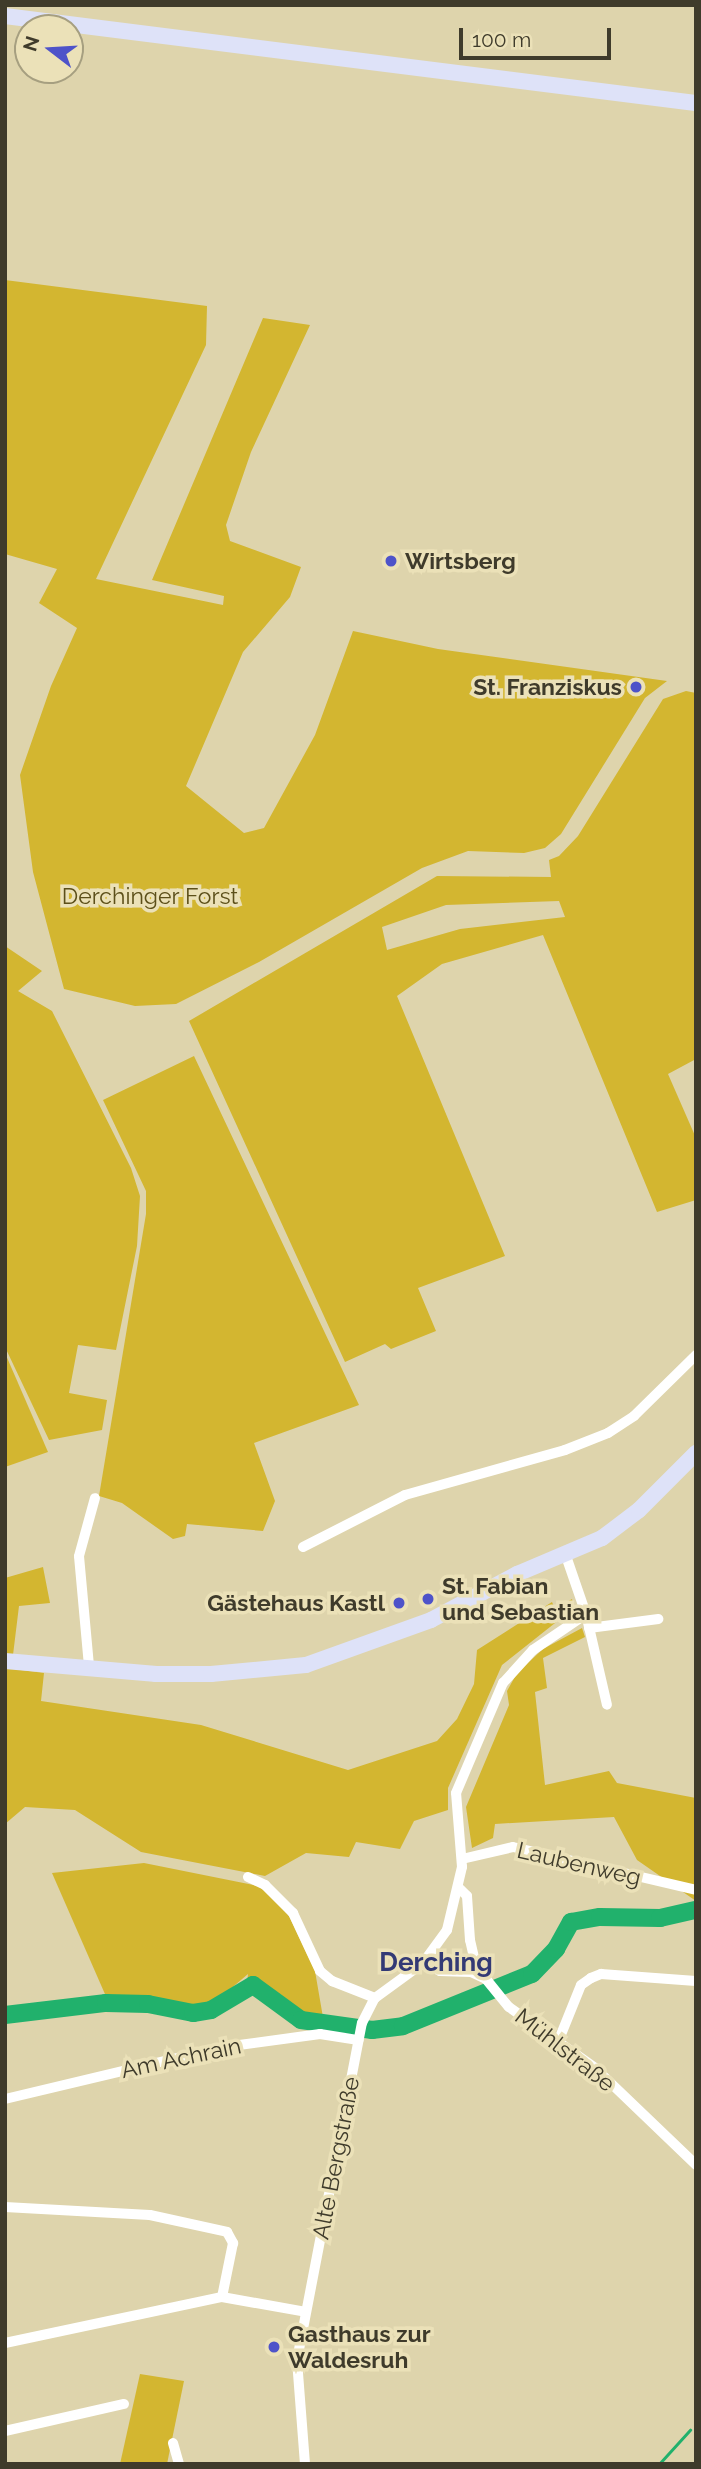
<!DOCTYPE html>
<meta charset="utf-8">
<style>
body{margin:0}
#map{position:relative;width:701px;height:2469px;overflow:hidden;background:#ded4ac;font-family:Raleway,sans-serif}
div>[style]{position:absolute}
.green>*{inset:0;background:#d3b630}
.stream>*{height:2.5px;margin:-1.25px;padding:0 1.25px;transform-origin:1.25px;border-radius:1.25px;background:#21b16c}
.river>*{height:18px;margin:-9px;padding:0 9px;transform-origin:9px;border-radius:9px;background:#21b16c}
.street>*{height:10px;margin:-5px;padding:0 5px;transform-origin:5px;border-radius:5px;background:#fff}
.secondary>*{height:16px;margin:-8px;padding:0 8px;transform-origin:8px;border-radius:8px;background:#dee2f8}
.dots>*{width:19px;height:19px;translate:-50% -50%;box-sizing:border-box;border:4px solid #ebe1b8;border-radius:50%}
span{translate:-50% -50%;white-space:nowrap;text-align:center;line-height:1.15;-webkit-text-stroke:7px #ebe1b8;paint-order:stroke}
.poi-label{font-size:23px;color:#3f3b2b;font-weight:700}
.left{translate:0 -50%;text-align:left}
.right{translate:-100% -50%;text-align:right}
.park-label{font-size:23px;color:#5c4f19}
.street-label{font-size:23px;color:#3f3b2b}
.quarter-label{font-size:26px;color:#333a75;font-weight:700}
.frame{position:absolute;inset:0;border:7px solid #3f3b2b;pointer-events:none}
.north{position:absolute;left:14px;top:14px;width:70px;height:70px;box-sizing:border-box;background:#ebe1b8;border:2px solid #a69f80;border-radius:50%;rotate:287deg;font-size:19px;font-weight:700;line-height:28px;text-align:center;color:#3f3b2b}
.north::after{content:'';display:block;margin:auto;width:24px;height:32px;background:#4e53c9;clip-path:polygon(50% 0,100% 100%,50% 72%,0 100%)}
.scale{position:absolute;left:459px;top:28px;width:152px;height:32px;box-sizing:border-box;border:4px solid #3f3b2b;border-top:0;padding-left:9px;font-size:21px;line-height:24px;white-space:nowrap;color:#3f3b2b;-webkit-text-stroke:5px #ebe1b8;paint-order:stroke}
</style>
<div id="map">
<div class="green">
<div style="clip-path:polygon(5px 280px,207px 306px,206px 345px,96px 579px,223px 605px,224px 596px,152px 580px,263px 318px,310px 325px,251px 452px,226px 525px,230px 541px,301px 567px,290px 597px,243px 652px,186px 786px,244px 833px,264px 828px,315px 735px,353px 631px,438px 649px,667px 681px,645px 698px,561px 834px,545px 848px,524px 853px,468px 851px,422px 868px,259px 962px,176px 1004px,135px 1006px,64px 989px,33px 872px,20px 775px,51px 686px,77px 628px,39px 603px,57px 569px,5px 554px)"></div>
<div style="clip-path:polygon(evenodd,686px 691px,696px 693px,696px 1059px,668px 1074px,696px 1138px,696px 1200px,657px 1212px,543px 935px,442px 964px,397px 996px,505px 1256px,418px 1288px,436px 1331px,391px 1349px,385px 1344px,345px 1362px,189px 1021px,437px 876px,551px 877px,549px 860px,559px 856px,578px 836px,663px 699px,686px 691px,559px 901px,565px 917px,460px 929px,387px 950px,382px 927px,446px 905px,559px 901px)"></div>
<div style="clip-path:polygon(5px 946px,42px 971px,18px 991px,52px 1011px,131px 1168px,140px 1196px,137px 1246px,116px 1350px,78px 1345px,69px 1393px,107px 1400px,102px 1430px,49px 1440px,5px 1347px)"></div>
<div style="clip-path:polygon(194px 1056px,359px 1405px,254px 1443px,275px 1501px,263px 1531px,187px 1524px,185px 1536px,173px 1539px,122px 1503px,99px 1496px,146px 1214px,146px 1191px,103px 1100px)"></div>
<div style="clip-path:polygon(5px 1353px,48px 1452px,5px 1467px)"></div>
<div style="clip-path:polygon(43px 1567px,50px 1603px,19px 1606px,13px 1655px,21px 1670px,44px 1673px,41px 1701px,201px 1725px,348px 1770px,437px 1741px,457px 1719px,474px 1684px,477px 1650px,552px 1602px,555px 1609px,572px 1599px,574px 1608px,502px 1665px,448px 1788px,448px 1810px,414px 1821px,400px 1849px,356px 1842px,349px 1857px,306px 1853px,265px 1876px,141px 1852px,75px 1810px,25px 1807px,5px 1824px,5px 1578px)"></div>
<div style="clip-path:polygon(582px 1628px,585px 1637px,543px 1658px,547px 1688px,535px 1692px,545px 1785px,609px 1771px,617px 1783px,696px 1798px,696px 1901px,637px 1860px,614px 1817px,495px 1824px,493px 1838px,472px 1848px,466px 1807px,509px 1705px,507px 1691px,517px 1673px,543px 1649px)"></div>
<div style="clip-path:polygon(144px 1863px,263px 1887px,289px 1916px,315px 1971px,325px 2029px,299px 2024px,256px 1993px,246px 1992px,248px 1974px,208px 2008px,188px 2010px,152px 2002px,108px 2001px,52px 1873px)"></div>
<div style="clip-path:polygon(140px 2374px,184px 2381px,167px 2464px,120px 2464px)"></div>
</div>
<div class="stream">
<div style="left:659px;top:2464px;width:46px;rotate:-47.6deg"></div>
</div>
<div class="river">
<div style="left:5px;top:2015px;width:102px;rotate:-6.8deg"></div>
<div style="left:106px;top:2003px;width:42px;rotate:1.4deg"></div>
<div style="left:148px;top:2004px;width:46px;rotate:11.3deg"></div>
<div style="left:193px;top:2013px;width:18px;rotate:-9deg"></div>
<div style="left:211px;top:2010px;width:49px;rotate:-30.8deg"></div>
<div style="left:253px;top:1985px;width:59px;rotate:36.1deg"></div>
<div style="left:301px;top:2020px;width:72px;rotate:8deg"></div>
<div style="left:372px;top:2030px;width:31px;rotate:-7deg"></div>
<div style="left:403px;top:2026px;width:139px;rotate:-22deg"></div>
<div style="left:532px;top:1974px;width:35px;rotate:-46deg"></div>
<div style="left:556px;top:1949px;width:31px;rotate:-61deg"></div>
<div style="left:571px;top:1922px;width:29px;rotate:-10deg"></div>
<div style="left:600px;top:1917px;width:60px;rotate:1deg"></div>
<div style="left:660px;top:1918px;width:37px;rotate:-13deg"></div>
</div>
<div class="street">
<div style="left:303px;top:1547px;width:114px;rotate:-27deg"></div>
<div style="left:405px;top:1495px;width:166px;rotate:-15.7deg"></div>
<div style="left:565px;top:1450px;width:46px;rotate:-21.6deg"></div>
<div style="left:608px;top:1433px;width:31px;rotate:-33deg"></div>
<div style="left:634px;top:1416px;width:87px;rotate:-44.5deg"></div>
<div style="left:566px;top:1556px;width:61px;rotate:71deg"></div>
<div style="left:586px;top:1614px;width:93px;rotate:77deg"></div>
<div style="left:589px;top:1628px;width:70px;rotate:-7.4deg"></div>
<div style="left:89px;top:1666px;width:110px;rotate:-95.2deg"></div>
<div style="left:79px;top:1556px;width:60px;rotate:-74.6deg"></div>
<div style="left:462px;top:1859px;width:52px;rotate:-13.2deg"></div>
<div style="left:513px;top:1847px;width:188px;rotate:13.2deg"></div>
<div style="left:248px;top:1877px;width:19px;rotate:25deg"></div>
<div style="left:265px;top:1885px;width:40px;rotate:45deg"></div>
<div style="left:293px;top:1913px;width:64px;rotate:65deg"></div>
<div style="left:320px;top:1971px;width:16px;rotate:40deg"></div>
<div style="left:332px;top:1981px;width:46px;rotate:21.6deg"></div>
<div style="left:460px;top:1889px;width:10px;rotate:45deg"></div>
<div style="left:467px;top:1896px;width:44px;rotate:86.1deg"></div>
<div style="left:470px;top:1940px;width:35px;rotate:77deg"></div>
<div style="left:423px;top:1963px;width:19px;rotate:25deg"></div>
<div style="left:440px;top:1971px;width:31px;rotate:2deg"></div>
<div style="left:471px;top:1972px;width:17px;rotate:25deg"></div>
<div style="left:486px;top:1979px;width:36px;rotate:51deg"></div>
<div style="left:509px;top:2007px;width:105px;rotate:35.3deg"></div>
<div style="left:595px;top:2068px;width:140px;rotate:43.8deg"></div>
<div style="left:558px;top:2042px;width:61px;rotate:-68deg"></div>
<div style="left:581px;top:1985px;width:12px;rotate:-35deg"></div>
<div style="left:591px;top:1978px;width:11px;rotate:-22deg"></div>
<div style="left:601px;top:1974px;width:95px;rotate:4.2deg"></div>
<div style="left:5px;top:2099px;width:225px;rotate:-13.4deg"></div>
<div style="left:224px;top:2047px;width:97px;rotate:-7.7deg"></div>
<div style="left:320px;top:2034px;width:39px;rotate:9deg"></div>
<div style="left:5px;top:2207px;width:145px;rotate:3.2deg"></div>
<div style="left:150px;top:2215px;width:79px;rotate:12.4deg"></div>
<div style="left:227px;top:2232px;width:13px;rotate:61deg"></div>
<div style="left:233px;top:2243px;width:55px;rotate:101.5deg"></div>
<div style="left:5px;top:2343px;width:222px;rotate:-12deg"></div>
<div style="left:222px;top:2297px;width:85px;rotate:10.1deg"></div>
<div style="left:5px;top:2431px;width:122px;rotate:-12.8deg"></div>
<div style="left:173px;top:2443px;width:22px;rotate:74deg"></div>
<div style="left:305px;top:2464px;width:104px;rotate:-94.4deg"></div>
<div style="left:297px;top:2360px;width:343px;rotate:-79.1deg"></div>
<div style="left:362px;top:2023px;width:28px;rotate:-63deg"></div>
<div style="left:375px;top:1998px;width:59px;rotate:-36.1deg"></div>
<div style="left:423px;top:1963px;width:41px;rotate:-54deg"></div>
<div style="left:447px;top:1930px;width:65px;rotate:-76.6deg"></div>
<div style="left:462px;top:1867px;width:74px;rotate:-94.6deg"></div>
<div style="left:456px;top:1793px;width:120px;rotate:-66.9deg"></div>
<div style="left:503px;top:1683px;width:45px;rotate:-47.7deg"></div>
<div style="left:533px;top:1650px;width:64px;rotate:-34.2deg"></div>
</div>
<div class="secondary">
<div style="left:5px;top:16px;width:696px;rotate:7.18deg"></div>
<div style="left:5px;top:1661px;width:152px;rotate:4.9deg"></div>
<div style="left:156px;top:1674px;width:55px"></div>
<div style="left:211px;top:1674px;width:95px;rotate:-5.4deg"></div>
<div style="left:306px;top:1665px;width:133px;rotate:-19.8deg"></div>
<div style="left:431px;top:1620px;width:98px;rotate:-28.1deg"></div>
<div style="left:517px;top:1574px;width:92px;rotate:-23deg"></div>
<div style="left:602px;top:1538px;width:46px;rotate:-37.1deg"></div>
<div style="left:639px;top:1510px;width:81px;rotate:-45deg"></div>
</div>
<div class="dots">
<div style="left:391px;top:561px;background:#4e53c9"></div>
<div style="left:636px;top:687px;background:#4e53c9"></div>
<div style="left:428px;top:1599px;background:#4e53c9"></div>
<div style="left:399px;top:1603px;background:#4e53c9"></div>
<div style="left:274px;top:2347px;background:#4e53c9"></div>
</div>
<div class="poi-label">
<span class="left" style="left:405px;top:561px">Wirtsberg</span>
<span class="right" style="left:622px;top:687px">St. Franziskus</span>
<span class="left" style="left:442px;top:1599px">St. Fabian<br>und Sebastian</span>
<span class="right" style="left:385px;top:1603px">Gästehaus Kastl</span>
<span class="left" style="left:288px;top:2347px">Gasthaus zur<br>Waldesruh</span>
</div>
<div class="park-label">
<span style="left:150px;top:896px">Derchinger Forst</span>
</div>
<div class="street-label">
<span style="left:579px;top:1864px;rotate:13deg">Laubenweg</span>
<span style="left:565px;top:2050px;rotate:38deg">Mühlstraße</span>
<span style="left:181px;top:2058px;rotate:-12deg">Am Achrain</span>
<span style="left:336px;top:2158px;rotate:-79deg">Alte Bergstraße</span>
</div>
<div class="quarter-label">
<span style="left:436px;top:1963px">Derching</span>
</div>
<div class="frame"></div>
<div class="north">N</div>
<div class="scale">100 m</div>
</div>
